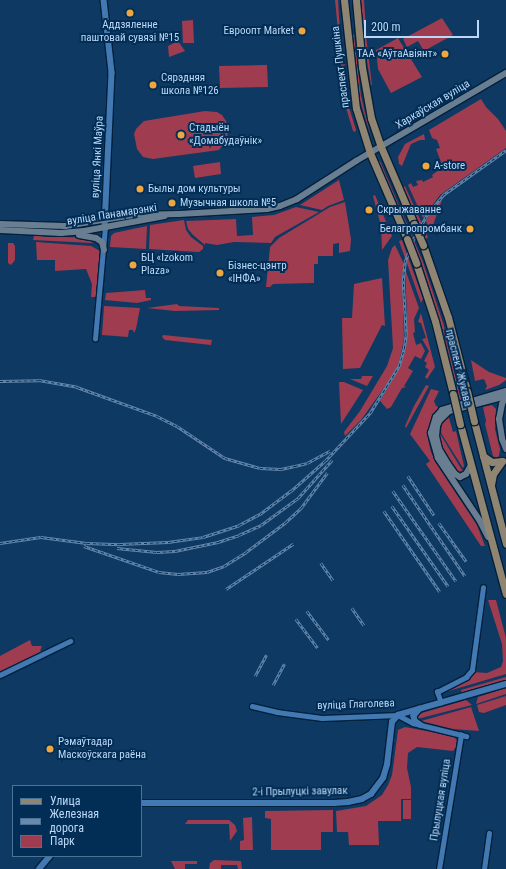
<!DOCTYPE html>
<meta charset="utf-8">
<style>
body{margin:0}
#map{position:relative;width:506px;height:869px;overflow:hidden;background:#0e3962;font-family:"Roboto Condensed",sans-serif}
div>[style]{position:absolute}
.green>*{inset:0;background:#9f3c50}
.roads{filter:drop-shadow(1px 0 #03203c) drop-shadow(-1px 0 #03203c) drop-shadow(0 1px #03203c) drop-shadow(0 -1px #03203c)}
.minor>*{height:4.5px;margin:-2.25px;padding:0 2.25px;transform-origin:2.25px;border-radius:2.25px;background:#4279b2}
.tertiary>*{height:5.5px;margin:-2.75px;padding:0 2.75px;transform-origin:2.75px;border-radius:2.75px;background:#4279b2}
.secondary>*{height:6px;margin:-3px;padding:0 3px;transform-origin:3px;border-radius:3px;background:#697f91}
.primary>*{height:7px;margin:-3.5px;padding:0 3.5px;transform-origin:3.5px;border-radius:3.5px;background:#908571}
.rail>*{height:2.5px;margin-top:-1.25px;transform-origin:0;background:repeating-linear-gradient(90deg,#022e56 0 3px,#6689ad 0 6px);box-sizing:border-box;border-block:1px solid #6689ad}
.bridges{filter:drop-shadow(1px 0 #03203c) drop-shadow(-1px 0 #03203c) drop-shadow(0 1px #03203c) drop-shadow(0 -1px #03203c)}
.primary-bridge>*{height:7px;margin:-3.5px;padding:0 3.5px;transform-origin:3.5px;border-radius:3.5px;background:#908571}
.dots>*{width:11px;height:11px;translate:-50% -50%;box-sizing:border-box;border:2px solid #022e56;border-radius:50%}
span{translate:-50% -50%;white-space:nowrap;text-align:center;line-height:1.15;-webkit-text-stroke:4px #022e56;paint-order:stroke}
.poi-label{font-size:11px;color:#bcd8f7}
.right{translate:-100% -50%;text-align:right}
.left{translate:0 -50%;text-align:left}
.street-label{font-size:11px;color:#bcd8f7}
.legend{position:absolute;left:12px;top:785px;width:130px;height:72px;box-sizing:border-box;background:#022e56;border:1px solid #4c7296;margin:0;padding:5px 7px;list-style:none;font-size:12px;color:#bcd8f7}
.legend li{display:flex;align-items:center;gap:8px;height:20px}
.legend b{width:20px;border:1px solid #4c7296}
.scale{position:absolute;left:364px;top:20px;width:115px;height:18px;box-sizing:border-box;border:2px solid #bcd8f7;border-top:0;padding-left:5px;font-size:12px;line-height:14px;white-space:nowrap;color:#bcd8f7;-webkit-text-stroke:3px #022e56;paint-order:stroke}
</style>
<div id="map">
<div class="green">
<div style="clip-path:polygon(335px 0,338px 0,340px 32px,338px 31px)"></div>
<div style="clip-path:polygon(361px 0,364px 0,366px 31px,363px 32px)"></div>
<div style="clip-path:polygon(442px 18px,453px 35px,424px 51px,418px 41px,407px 47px,403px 39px)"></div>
<div style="clip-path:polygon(193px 20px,194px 43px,183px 43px,182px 21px)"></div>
<div style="clip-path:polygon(339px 35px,342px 35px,345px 67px,341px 69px)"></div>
<div style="clip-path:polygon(353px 35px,354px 35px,361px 96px,371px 137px,359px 97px)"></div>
<div style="clip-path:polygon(366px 36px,372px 85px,371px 85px,363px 37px)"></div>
<div style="clip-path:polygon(398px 38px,422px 77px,391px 93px,378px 69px,376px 50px)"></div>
<div style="clip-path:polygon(178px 41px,185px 51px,169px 57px,168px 46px)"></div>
<div style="clip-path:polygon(267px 65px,268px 87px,220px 88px,219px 66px)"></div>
<div style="clip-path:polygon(342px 73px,345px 75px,347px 101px,356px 130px,355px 132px,353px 131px,344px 101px)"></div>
<div style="clip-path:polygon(481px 99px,486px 107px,498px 119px,506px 131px,506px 148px,440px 195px,423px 218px,408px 185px,411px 183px,413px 187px,418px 185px,416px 181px,422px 180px,423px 182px,433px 177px,432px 175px,443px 167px,436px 149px,440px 148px,437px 140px,432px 138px,429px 130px)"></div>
<div style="clip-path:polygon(205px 111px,217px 112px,222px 115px,226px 121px,228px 130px,227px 140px,219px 150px,153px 159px,143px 157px,137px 149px,134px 134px,136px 129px,144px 121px)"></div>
<div style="clip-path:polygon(424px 134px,425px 140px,420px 140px,411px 144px,402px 166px,399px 164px,398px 157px,405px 144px)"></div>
<div style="clip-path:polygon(378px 161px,380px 161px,423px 262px,444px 326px,463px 400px,460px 401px,443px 331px,421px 262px)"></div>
<div style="clip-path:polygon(220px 162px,221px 174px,195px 178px,193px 166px)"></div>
<div style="clip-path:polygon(339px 180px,344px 200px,328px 206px,322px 210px,300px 205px)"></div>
<div style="clip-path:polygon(405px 186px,428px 237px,425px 240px,402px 189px)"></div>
<div style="clip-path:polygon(375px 195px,392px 236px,382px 250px,381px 226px,373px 196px)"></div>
<div style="clip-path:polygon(442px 200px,432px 228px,429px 229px,426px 221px,434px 206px)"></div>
<div style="clip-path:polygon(345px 202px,351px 239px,350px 251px,339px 253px,339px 243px,333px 244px,333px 256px,318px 256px,318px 264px,314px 264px,314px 283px,273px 284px,270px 287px,266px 287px,270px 247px,279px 238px,330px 207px)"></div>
<div style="clip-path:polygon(296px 207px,319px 212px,275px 237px,271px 243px,234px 242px,217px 245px,205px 243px,205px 245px,193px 235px,188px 229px,186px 221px,236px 219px,237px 236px,253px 235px,252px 217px,274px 215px)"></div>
<div style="clip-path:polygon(184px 220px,186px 230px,191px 237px,203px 246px,203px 249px,199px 252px,149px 249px,150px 225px)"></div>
<div style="clip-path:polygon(147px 226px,146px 249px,110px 247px,111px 236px,114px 233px)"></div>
<div style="clip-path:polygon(34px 236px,93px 238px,94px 240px,92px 243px,33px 240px)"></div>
<div style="clip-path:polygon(402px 240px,423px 299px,421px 303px,399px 241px)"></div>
<div style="clip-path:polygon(36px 242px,91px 246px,100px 251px,102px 254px,96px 297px,91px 297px,92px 284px,86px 269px,55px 271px,55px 260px,37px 260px)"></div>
<div style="clip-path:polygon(8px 243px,13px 243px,15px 246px,15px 260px,11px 265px,8px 263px)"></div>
<div style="clip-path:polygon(395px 245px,404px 264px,402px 277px,404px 338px,402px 349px,398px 366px,389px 381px,361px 420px,345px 436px,344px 432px,360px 411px,387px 366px,393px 348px,388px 260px,392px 248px)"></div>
<div style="clip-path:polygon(405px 269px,419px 308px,414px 319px,415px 332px,413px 333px,416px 345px,421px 343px,425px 351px,421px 359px,415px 356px,408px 368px,413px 371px,404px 386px,406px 387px,402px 388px,391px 407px,387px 409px,380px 401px,400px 367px,406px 348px,407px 315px)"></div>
<div style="clip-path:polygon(382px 278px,385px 326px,382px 325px,360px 368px,343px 369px,342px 318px,352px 318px,354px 284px)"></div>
<div style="clip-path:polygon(145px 290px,146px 298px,151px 298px,151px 300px,137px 303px,105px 300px,106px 293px)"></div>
<div style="clip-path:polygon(177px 304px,179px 306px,219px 308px,219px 310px,175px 311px,147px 308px)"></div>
<div style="clip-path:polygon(104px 306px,140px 308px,136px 329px,134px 333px,133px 330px,129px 330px,128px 337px,102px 335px)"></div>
<div style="clip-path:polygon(421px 313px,435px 367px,427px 379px,425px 377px,429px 370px,425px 367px,427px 363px,424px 361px,429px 351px,422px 339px,426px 338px,421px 323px,418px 322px)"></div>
<div style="clip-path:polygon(163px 335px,212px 340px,211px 345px,165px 340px,162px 337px)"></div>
<div style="clip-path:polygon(471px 360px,489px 372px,506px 378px,506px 380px,499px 385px,485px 390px,487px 386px,484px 379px,475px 381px)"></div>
<div style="clip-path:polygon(362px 376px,373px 376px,367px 386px,350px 379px,361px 379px)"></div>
<div style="clip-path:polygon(339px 382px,344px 382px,363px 390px,341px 424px)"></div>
<div style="clip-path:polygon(426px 385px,429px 386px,406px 428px,405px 426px,414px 406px)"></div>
<div style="clip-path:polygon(431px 389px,439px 391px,434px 401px,436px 406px,441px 408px,435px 413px,430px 423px,428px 439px,431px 452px,436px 463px,477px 525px,485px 546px,481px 546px,426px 464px,430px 461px,410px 434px)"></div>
<div style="clip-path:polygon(492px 405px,496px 409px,495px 429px,500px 449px,499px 456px,496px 458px,493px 456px,485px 424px,486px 421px,483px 407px)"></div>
<div style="clip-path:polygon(447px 417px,449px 418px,453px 432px,456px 431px,464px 466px,463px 468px,441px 433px,442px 422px)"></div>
<div style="clip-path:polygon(439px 432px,462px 470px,465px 471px,456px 472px,444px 458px)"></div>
<div style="clip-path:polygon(488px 600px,496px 600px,506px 638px,506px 674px,442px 693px,442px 690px,470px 677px,472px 672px,487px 673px,501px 667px,503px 661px,502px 644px)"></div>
<div style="clip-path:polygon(30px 640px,32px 646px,42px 646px,40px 651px,51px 650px,0 673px,0 656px)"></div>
<div style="clip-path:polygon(506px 677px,506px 681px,462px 694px,461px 690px)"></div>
<div style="clip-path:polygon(506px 688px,506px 694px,476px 704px,478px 697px)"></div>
<div style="clip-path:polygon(506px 696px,506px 705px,484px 713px,479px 712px,477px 705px)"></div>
<div style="clip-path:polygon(466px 700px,472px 705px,417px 719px,418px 715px,422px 713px)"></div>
<div style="clip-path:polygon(471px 707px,479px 731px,453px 729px,421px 721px)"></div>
<div style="clip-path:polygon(405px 727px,454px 736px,457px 741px,456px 747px,453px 751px,417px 747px,408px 753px,407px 768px,411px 787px,411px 799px,401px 799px,401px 821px,378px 821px,379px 845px,349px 845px,348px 832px,337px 832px,336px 811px,366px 806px,382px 795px,388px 785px,392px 775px,398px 730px)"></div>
<div style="clip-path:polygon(403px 800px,411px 800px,411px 819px,403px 819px)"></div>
<div style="clip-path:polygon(333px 810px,333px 832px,321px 832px,321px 850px,271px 850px,271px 819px,265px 818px,265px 811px)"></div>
<div style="clip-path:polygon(252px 817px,253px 850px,240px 850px,240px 841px,244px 840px,243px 818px)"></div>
<div style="clip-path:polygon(188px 820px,229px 820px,235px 825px,237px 831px,230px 841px,229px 824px,185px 824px)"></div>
<div style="clip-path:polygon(214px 860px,241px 861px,242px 869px,238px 869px,237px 865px,221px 865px,221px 869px,209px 869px,210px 863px)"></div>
<div style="clip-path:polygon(171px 861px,197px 861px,197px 864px,185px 864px,185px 869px,175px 869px)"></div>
</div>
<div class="roads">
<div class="minor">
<div style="left:95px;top:339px;width:111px;rotate:-84.9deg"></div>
<div style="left:0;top:675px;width:78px;rotate:-25.9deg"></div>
<div style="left:441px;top:703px;width:12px;rotate:-110deg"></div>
<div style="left:437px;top:692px;width:33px;rotate:-27deg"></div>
<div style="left:466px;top:677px;width:9px;rotate:-49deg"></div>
<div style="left:472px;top:670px;width:83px;rotate:-82.4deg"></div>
<div style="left:252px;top:706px;width:26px;rotate:13deg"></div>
<div style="left:277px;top:712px;width:45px;rotate:7.6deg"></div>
<div style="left:322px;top:718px;width:76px;rotate:-2.3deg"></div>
<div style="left:398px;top:715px;width:17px;rotate:28deg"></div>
<div style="left:413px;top:723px;width:55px;rotate:13.8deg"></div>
<div style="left:439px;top:869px;width:136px;rotate:-80.7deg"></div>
<div style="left:484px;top:869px;width:36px;rotate:-82deg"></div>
</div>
<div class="tertiary">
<div style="left:104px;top:0;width:73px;rotate:83.7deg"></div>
<div style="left:112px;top:73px;width:155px;rotate:92.6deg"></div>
<div style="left:420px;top:709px;width:9px;rotate:131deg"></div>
<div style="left:414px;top:716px;width:5px;rotate:79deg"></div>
<div style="left:415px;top:721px;width:7px;rotate:34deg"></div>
<div style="left:141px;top:803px;width:193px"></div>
<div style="left:334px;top:803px;width:14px;rotate:-4deg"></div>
<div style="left:348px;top:802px;width:14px;rotate:-12deg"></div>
<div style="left:362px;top:799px;width:10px;rotate:-29deg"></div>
<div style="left:371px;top:794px;width:20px;rotate:-53deg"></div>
<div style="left:383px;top:778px;width:14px;rotate:-73deg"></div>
<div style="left:387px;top:765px;width:43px;rotate:-83.4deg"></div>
<div style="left:392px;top:722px;width:9px;rotate:-49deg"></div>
<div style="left:398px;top:715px;width:112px;rotate:-16deg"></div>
<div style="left:39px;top:869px;width:17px;rotate:-50deg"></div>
</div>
<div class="secondary">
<div style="left:0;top:224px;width:65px;rotate:1.8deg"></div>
<div style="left:65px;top:226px;width:69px;rotate:-9.2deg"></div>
<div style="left:133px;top:215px;width:46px;rotate:-1.2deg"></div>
<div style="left:179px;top:214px;width:88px;rotate:-3.3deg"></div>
<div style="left:267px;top:209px;width:13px;rotate:-13deg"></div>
<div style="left:280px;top:206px;width:18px;rotate:-22deg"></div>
<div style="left:297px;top:199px;width:70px;rotate:-32.8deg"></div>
<div style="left:356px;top:161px;width:174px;rotate:-30.4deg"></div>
<div style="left:0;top:230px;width:61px;rotate:2.8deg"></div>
<div style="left:61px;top:233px;width:23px;rotate:-5deg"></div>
<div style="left:84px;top:231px;width:82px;rotate:-10.5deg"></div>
<div style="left:79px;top:235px;width:17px;rotate:10deg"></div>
<div style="left:96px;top:238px;width:7px;rotate:34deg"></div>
<div style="left:102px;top:242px;width:8px;rotate:76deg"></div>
<div style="left:506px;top:395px;width:10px;rotate:114deg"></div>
<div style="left:502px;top:404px;width:15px;rotate:101deg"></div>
<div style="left:499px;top:419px;width:20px;rotate:81deg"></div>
<div style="left:502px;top:439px;width:11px;rotate:68deg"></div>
<div style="left:471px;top:465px;width:10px;rotate:119deg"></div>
<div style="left:466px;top:474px;width:7px;rotate:153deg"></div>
<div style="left:460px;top:477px;width:6px;rotate:-149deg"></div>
<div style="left:455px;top:474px;width:12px;rotate:-125deg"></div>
<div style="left:448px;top:464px;width:17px;rotate:-121deg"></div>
<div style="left:439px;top:449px;width:13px;rotate:-103deg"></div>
<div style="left:436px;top:436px;width:10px;rotate:-84deg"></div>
<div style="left:437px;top:426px;width:5px;rotate:-68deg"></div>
<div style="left:439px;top:421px;width:14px;rotate:-45deg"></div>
<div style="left:449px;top:411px;width:59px;rotate:-14.7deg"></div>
<div style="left:488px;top:537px;width:18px;rotate:-117deg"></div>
<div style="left:480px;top:521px;width:76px;rotate:-123.7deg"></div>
<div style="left:438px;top:458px;width:26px;rotate:-106deg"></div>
<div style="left:431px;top:433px;width:17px;rotate:-73deg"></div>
<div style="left:436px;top:417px;width:9px;rotate:-49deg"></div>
<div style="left:442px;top:410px;width:67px;rotate:-16.5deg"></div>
</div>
<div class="primary">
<div style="left:344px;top:0;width:109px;rotate:83.7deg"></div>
<div style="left:356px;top:108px;width:47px;rotate:72.7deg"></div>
<div style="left:370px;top:153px;width:94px;rotate:66.7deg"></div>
<div style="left:356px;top:0;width:67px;rotate:84.9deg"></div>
<div style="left:362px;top:67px;width:52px;rotate:80deg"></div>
<div style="left:371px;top:118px;width:31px;rotate:71deg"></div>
<div style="left:381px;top:147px;width:84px;rotate:66.8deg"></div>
<div style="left:423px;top:245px;width:76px;rotate:70.9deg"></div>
<div style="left:448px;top:317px;width:76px;rotate:75.6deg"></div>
<div style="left:416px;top:263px;width:61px;rotate:71.9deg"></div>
<div style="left:435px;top:321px;width:75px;rotate:76.1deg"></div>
<div style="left:474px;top:421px;width:127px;rotate:75.4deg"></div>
<div style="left:460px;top:424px;width:176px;rotate:74.9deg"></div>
<div style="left:483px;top:456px;width:11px;rotate:34deg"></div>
<div style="left:492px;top:462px;width:10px;rotate:-6deg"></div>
<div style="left:491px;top:485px;width:11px;rotate:-80deg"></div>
<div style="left:493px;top:474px;width:16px;rotate:-55deg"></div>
</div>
</div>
<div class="rail">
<div style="left:0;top:381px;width:39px;rotate:-1deg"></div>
<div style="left:39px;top:380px;width:39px;rotate:10deg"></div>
<div style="left:77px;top:387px;width:85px;rotate:19.9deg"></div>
<div style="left:157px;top:416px;width:22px;rotate:27deg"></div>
<div style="left:177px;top:426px;width:58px;rotate:33.7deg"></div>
<div style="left:225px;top:458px;width:36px;rotate:16deg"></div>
<div style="left:260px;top:468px;width:21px;rotate:3deg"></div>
<div style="left:281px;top:469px;width:14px;rotate:-12deg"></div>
<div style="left:295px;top:466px;width:12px;rotate:-14deg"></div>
<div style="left:307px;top:463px;width:26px;rotate:-28deg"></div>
<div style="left:408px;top:476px;width:47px;rotate:56.3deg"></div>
<div style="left:403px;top:485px;width:110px;rotate:55.7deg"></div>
<div style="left:393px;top:491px;width:110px;rotate:55deg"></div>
<div style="left:392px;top:506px;width:98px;rotate:55deg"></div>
<div style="left:384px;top:511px;width:98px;rotate:55.3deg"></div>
<div style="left:439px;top:523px;width:47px;rotate:54.6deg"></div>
<div style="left:0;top:543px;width:41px;rotate:-8.3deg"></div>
<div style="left:41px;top:537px;width:46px;rotate:7.4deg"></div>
<div style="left:87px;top:543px;width:33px;rotate:2deg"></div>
<div style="left:120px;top:544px;width:48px;rotate:-2.4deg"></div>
<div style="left:168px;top:542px;width:35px;rotate:-8deg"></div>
<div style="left:203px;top:537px;width:38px;rotate:-18deg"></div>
<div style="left:239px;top:525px;width:24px;rotate:-28deg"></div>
<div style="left:260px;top:514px;width:39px;rotate:-37deg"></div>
<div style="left:291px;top:491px;width:45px;rotate:-41.4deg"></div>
<div style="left:325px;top:461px;width:66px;rotate:-46.8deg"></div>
<div style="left:370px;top:413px;width:55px;rotate:-58.3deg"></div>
<div style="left:399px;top:366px;width:18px;rotate:-74deg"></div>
<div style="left:404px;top:349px;width:14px;rotate:-82deg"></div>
<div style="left:406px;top:335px;width:54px;rotate:-93.2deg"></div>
<div style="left:403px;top:281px;width:19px;rotate:-84deg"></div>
<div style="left:405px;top:262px;width:23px;rotate:-70deg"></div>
<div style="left:413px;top:240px;width:29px;rotate:-61deg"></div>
<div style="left:427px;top:215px;width:26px;rotate:-51deg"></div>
<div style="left:443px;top:195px;width:77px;rotate:-35.5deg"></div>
<div style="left:84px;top:546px;width:79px;rotate:19.1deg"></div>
<div style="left:159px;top:572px;width:19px;rotate:6deg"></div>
<div style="left:178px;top:574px;width:29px;rotate:-4deg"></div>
<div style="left:207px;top:572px;width:18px;rotate:-19deg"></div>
<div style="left:224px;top:566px;width:26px;rotate:-32deg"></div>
<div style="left:246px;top:552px;width:50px;rotate:-36.9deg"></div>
<div style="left:286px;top:522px;width:21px;rotate:-43deg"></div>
<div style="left:301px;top:508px;width:44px;rotate:-53.4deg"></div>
<div style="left:117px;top:548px;width:40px;rotate:5.7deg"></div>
<div style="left:157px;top:552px;width:18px;rotate:-3deg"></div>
<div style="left:175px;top:551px;width:44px;rotate:-11.8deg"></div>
<div style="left:218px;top:542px;width:22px;rotate:-18deg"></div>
<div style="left:239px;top:535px;width:24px;rotate:-24deg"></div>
<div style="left:261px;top:525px;width:46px;rotate:-36.1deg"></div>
<div style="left:298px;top:498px;width:51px;rotate:-48.2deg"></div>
<div style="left:321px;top:563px;width:21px;rotate:55deg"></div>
<div style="left:226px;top:589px;width:81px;rotate:-33.9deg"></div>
<div style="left:352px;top:608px;width:21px;rotate:55deg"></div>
<div style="left:307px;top:611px;width:36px;rotate:53deg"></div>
<div style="left:296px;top:619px;width:36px;rotate:53deg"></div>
<div style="left:255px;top:676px;width:24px;rotate:-62deg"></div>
<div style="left:273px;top:685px;width:24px;rotate:-62deg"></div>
</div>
<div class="bridges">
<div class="primary-bridge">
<div style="left:414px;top:224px;width:23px;rotate:67deg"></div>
<div style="left:407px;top:239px;width:26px;rotate:69deg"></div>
<div style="left:467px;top:391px;width:31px;rotate:77deg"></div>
<div style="left:453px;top:394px;width:31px;rotate:77deg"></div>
</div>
</div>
<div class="dots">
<div style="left:130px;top:13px;background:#f0a63f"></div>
<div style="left:302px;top:31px;background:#f0a63f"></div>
<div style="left:445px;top:54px;background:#f0a63f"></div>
<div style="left:153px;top:85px;background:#f0a63f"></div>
<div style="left:181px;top:135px;background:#f0a63f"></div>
<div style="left:426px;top:166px;background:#f0a63f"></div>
<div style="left:140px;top:189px;background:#f0a63f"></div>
<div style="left:172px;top:203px;background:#f0a63f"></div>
<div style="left:369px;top:210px;background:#f0a63f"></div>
<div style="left:470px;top:229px;background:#f0a63f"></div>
<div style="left:133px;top:265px;background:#f0a63f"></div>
<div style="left:220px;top:273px;background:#f0a63f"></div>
<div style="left:50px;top:749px;background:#f0a63f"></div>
</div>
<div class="poi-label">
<span style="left:130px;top:32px">Аддзяленне<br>паштовай сувязі №15</span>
<span class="right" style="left:294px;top:31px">Евроопт Market</span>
<span class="right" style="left:437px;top:54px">ТАА «АўтаАвіянт»</span>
<span class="left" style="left:161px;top:85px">Сярэдняя<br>школа №126</span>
<span class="left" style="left:189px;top:135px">Стадыён<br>«Домабудаўнік»</span>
<span class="left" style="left:434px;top:166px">А-store</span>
<span class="left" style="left:148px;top:189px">Былы дом культуры</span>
<span class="left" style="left:180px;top:203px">Музычная школа №5</span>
<span class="left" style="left:377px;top:210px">Скрыжаванне</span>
<span class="right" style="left:462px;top:229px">Белагропромбанк</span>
<span class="left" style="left:141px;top:265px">БЦ «Izokom<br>Plaza»</span>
<span class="left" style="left:228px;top:273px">Бізнес-цэнтр<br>«ІНФА»</span>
<span class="left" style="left:58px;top:749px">Рэмаўтадар<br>Маскоўскага раёна</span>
</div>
<div class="street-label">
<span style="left:341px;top:67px;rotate:-97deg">праспект Пушкіна</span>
<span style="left:433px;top:105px;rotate:-31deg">Харкаўская вуліца</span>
<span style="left:98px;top:157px;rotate:-87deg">вуліца Янкі Маўра</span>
<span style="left:112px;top:215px;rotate:-9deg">вуліца Панамарэнкі</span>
<span style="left:458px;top:368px;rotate:76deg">праспект Жукава</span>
<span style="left:356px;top:705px;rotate:-2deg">вуліца Глаголева</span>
<span style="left:300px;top:792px;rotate:-1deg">2-і Прылуцкі завулак</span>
<span style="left:441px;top:800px;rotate:-81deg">Прылуцкая вуліца</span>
</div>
<ul class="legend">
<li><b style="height:5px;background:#908571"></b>Улица</li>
<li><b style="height:5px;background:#6689ad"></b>Железная дорога</li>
<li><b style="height:11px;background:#9f3c50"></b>Парк</li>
</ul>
<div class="scale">200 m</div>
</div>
